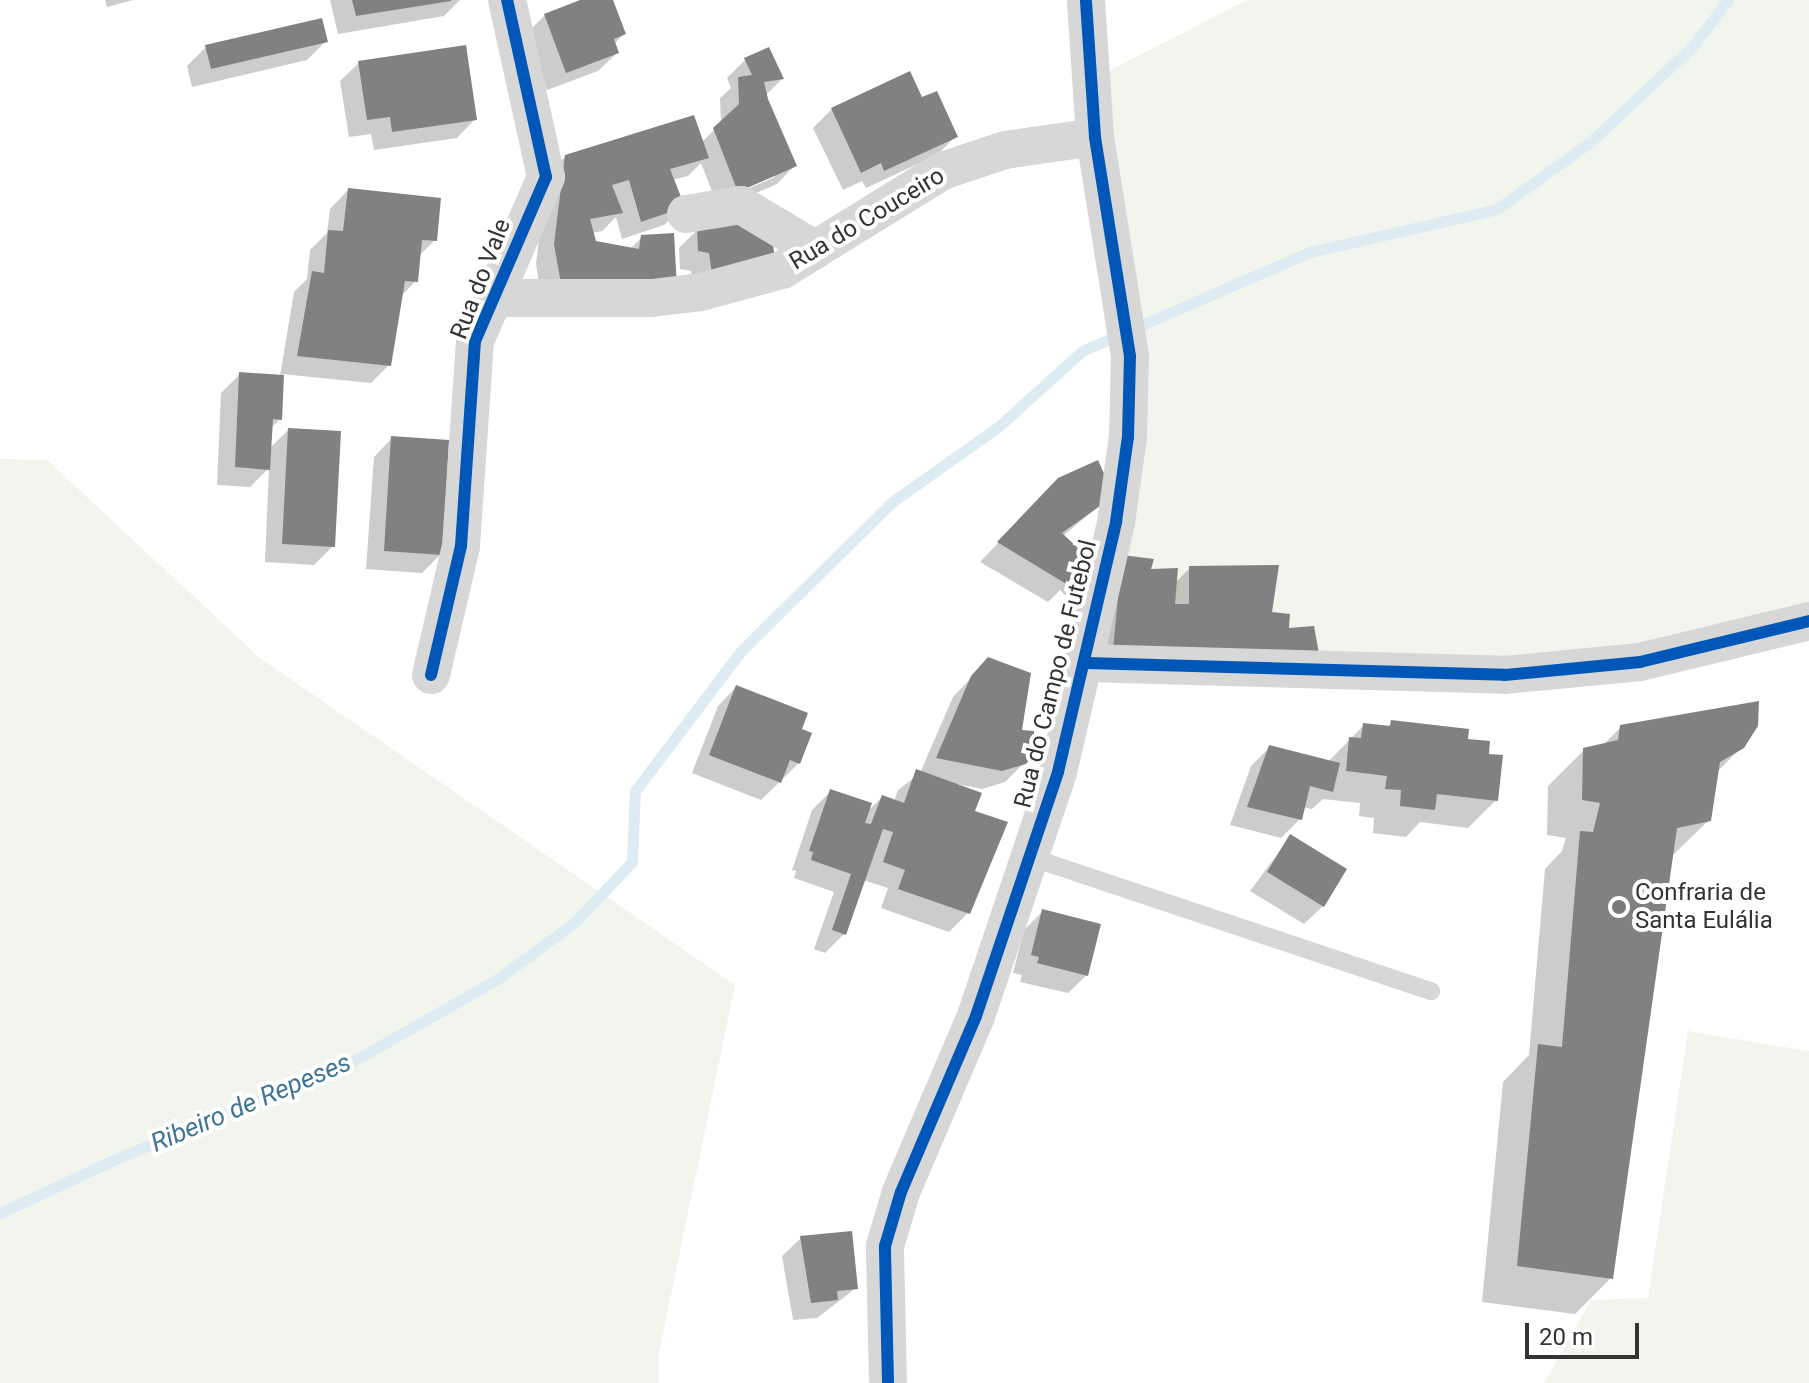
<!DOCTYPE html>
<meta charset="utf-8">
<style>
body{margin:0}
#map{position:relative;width:1809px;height:1383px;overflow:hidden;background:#fff;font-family:Roboto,sans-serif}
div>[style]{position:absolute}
.green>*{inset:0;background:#f1f5ed}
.shadow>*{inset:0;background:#0003}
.stream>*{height:11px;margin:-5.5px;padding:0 5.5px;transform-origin:5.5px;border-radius:5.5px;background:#ddebf3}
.building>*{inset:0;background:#818181}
.service>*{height:18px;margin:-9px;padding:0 9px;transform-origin:9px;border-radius:9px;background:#d7d7d7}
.minor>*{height:38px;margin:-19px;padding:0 19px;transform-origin:19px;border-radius:19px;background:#d7d7d7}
.cycleway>*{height:12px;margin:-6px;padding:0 6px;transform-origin:6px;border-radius:6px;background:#0057b8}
.dots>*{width:22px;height:22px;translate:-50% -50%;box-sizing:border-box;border:4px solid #fff;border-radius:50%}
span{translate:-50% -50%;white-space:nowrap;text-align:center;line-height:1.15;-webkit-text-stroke:8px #fff;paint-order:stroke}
.street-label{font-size:24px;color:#333}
.poi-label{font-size:24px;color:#333}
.left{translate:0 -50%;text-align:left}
.water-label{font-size:26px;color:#3f7597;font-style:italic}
.scale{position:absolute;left:1525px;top:1323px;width:114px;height:36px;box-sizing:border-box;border:4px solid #333;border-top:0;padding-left:10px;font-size:24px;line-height:28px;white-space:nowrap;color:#333;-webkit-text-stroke:6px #fff;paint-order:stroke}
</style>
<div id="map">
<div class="green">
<div style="clip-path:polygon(1247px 0,1809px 0,1809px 621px,1640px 662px,1086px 663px,1128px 437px,1091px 80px)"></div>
<div style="clip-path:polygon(0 459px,47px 460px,260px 658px,735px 985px,659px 1353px,659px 1383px,0 1383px)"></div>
<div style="clip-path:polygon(1688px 1031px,1809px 1051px,1809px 1383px,1544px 1383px,1591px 1300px,1648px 1298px)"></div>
</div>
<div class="shadow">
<div style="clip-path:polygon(105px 0,133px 0,107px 7px)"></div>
<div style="clip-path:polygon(330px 0,460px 0,444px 16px,338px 34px)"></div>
<div style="clip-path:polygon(586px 0,611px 0,624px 34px,614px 44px,617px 53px,598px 71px,547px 90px,526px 34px,545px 15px)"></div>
<div style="clip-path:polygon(326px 41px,307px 60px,192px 87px,187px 66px,206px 47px)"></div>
<div style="clip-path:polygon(evenodd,745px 60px,782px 79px,765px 96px,795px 165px,777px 184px,719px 209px,701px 163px,688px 176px,672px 180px,683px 207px,664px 225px,622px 239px,616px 217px,602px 231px,592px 233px,595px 243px,630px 249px,642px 237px,672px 235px,542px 302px,536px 264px,547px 175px,566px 156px,701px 143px,721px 123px,720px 98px,731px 88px,727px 78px,745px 60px,775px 173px,775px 177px,729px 197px,775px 173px)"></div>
<div style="clip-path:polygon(359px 63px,475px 119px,457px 138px,374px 150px,371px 134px,349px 137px,340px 81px)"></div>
<div style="clip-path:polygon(921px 100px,956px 136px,937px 155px,866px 188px,862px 181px,843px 190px,813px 128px,832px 109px)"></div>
<div style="clip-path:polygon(348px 190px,435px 240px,418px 257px,416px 281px,402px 295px,389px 365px,371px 383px,282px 374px,280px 419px,270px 429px,269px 449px,288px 430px,333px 546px,314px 565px,265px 562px,269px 468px,250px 487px,217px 485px,221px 393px,240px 374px,280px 376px,294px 292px,307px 279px,310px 250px,327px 233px,330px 209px)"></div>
<div style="clip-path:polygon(698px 229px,769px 237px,694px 298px,691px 271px,680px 269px,679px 248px)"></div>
<div style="clip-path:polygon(392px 438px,441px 554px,422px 573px,366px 569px,374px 457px)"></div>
<div style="clip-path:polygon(1112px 495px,1063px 536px,1090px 583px,1072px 602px,1060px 590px,1048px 602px,980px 562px,1040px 499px)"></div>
<div style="clip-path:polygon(1277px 567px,1095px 668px,1104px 576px,1148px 571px,1174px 584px,1190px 568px)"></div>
<div style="clip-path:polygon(989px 659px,1019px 732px,1024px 763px,1005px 782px,982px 789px,957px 784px,973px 812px,968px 913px,949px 932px,881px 908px,888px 888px,863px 880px,844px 934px,825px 953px,814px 949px,834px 892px,794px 878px,796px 871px,792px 870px,812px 810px,831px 791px,866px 813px,882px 797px,894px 801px,898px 790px,920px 773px,953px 697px)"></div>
<div style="clip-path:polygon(736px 687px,800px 730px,799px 763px,761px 800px,692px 773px,718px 706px)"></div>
<div style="clip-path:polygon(1392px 722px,1466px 740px,1487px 756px,1496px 800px,1468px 828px,1420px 822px,1406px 837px,1373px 833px,1374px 818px,1359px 816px,1360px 803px,1323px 799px,1312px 809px,1303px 807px,1300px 819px,1281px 838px,1230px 825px,1251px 766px,1270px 747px,1328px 762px,1364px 725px,1386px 728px)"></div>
<div style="clip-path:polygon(1621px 727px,1743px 746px,1716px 773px,1709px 820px,1672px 856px,1611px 1278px,1575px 1314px,1482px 1302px,1503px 1082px,1529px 1055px,1545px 869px,1562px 851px,1566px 838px,1547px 835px,1548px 786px,1584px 750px,1602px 746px)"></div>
<div style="clip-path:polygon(1290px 837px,1323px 906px,1304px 924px,1250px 891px)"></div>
<div style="clip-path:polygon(1042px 912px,1087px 975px,1068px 993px,1020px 982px,1022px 975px,1013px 973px,1024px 930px)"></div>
<div style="clip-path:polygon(801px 1238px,856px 1288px,817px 1318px,793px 1320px,782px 1256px)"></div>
</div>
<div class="stream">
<div style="left:0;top:1213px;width:130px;rotate:-25deg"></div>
<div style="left:118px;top:1158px;width:261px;rotate:-22.5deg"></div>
<div style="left:359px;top:1058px;width:158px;rotate:-29.7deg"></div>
<div style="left:496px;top:980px;width:98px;rotate:-36.3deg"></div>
<div style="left:575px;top:922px;width:83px;rotate:-46.5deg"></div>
<div style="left:632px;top:862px;width:71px;rotate:-87.6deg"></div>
<div style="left:635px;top:791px;width:176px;rotate:-52.9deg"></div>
<div style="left:741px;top:651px;width:212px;rotate:-44.6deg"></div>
<div style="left:892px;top:502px;width:130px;rotate:-35.3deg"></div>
<div style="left:998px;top:427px;width:113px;rotate:-42.1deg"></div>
<div style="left:1082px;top:351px;width:249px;rotate:-23.5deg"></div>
<div style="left:1310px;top:252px;width:192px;rotate:-12.9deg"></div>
<div style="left:1497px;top:209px;width:113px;rotate:-35.7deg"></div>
<div style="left:1589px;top:143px;width:142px;rotate:-43deg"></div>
<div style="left:1693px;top:46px;width:58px;rotate:-52.7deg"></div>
</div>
<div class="building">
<div style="clip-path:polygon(352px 0,451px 0,451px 1px,356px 16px)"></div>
<div style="clip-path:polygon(580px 0,613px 0,626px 34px,614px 39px,619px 53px,566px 73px,544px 14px)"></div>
<div style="clip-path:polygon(322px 18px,328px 42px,211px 69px,205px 45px)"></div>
<div style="clip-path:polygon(466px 45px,477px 120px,392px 132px,390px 117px,367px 120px,358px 61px)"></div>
<div style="clip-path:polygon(769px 47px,784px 79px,764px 82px,768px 99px,797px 166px,738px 192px,713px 128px,739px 104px,738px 77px,752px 75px,744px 58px)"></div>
<div style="clip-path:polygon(910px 71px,922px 97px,937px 91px,958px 137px,884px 171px,881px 163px,861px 173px,831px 108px)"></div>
<div style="clip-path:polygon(694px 115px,709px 158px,670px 169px,685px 207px,641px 222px,629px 180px,612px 185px,623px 213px,590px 219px,596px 241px,639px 249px,641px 235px,674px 233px,677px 288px,561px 284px,554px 244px,565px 155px)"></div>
<div style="clip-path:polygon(348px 188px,441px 198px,437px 241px,422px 240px,418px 282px,405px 281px,391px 366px,297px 356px,312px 271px,324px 273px,328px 230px,343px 231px)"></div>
<div style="clip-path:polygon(740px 219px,771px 236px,775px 256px,713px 281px,709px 253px,698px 251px,697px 227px)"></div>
<div style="clip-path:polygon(239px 372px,284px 375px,282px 420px,273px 419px,270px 470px,235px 467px)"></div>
<div style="clip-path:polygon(288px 428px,341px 431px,335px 547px,282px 544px)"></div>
<div style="clip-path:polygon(391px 436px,449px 440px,443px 555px,384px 551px)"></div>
<div style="clip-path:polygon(1098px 460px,1114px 496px,1062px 533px,1099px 568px,1092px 585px,1077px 571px,1068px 585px,997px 542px,1058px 478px)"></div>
<div style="clip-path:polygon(1122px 555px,1154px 559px,1151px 569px,1178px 568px,1175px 604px,1189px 604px,1189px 566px,1279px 565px,1272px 612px,1290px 614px,1289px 628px,1314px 626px,1319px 654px,1113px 650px)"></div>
<div style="clip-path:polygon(988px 657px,1031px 673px,1022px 730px,1034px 731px,1035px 752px,1026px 764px,1002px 771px,936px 758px,971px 676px)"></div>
<div style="clip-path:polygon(736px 685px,808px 713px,802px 729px,812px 733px,800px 764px,790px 760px,781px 783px,709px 755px)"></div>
<div style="clip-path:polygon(1759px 701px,1758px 726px,1744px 748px,1720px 762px,1711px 821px,1677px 828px,1613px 1279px,1517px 1266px,1538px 1044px,1562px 1047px,1580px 831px,1593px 832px,1600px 803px,1582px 800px,1583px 748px,1618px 740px,1620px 725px)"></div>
<div style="clip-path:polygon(1391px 720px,1469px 729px,1468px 739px,1490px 741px,1489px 754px,1503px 755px,1498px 801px,1437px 794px,1435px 810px,1400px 806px,1401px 790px,1385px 789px,1387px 776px,1346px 771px,1349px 737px,1361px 738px,1363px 723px,1390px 726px)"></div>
<div style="clip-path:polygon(1269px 745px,1340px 763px,1333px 792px,1310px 786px,1302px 820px,1247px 807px)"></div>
<div style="clip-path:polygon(916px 769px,982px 793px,975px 811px,1008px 822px,970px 914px,898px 889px,905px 870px,883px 862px,893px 832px,883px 829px,846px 935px,832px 930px,851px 874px,811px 860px,813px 852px,809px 851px,830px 789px,872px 803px,865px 823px,871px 824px,882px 795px,904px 803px)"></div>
<div style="clip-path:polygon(1290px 834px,1347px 869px,1324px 907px,1267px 872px)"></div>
<div style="clip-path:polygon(1042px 909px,1101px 924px,1088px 976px,1037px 963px,1039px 957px,1031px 955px)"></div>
<div style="clip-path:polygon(852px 1231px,858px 1289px,837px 1291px,838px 1300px,811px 1303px,800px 1236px)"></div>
</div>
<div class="service">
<div style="left:1030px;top:857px;width:423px;rotate:18.5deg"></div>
</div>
<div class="minor">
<div style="left:686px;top:214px;width:56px;rotate:-9.3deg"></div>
<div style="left:741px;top:205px;width:87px;rotate:31deg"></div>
<div style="left:494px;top:298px;width:158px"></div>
<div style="left:652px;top:298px;width:49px;rotate:-7deg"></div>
<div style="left:701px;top:292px;width:84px;rotate:-15.2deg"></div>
<div style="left:782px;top:270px;width:188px;rotate:-31.7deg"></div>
<div style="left:942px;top:171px;width:66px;rotate:-18.4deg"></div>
<div style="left:1005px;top:150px;width:91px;rotate:-8.2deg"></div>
<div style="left:1086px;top:663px;width:419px;rotate:1.6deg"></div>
<div style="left:1505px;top:675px;width:136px;rotate:-5.5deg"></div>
<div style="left:1640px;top:662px;width:174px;rotate:-13.6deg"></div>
<div style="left:431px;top:675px;width:132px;rotate:-76.9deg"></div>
<div style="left:461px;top:546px;width:205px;rotate:-86.1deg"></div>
<div style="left:475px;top:341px;width:179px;rotate:-66.6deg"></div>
<div style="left:546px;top:177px;width:181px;rotate:-102.4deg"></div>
<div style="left:888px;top:1383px;width:137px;rotate:-91.3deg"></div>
<div style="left:885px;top:1246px;width:56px;rotate:-73.5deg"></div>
<div style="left:901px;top:1192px;width:191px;rotate:-66.9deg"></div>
<div style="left:976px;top:1016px;width:257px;rotate:-71.4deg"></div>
<div style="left:1058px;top:772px;width:257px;rotate:-76.9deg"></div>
<div style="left:1116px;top:522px;width:86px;rotate:-82deg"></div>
<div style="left:1128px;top:437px;width:81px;rotate:-88.6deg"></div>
<div style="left:1130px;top:356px;width:222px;rotate:-99.1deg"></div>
<div style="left:1095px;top:137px;width:137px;rotate:-93.8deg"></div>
</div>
<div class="cycleway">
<div style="left:1086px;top:663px;width:419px;rotate:1.6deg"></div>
<div style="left:1505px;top:675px;width:136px;rotate:-5.5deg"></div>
<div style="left:1640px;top:662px;width:174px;rotate:-13.6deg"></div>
<div style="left:431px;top:675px;width:132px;rotate:-76.9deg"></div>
<div style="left:461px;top:546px;width:205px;rotate:-86.1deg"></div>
<div style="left:475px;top:341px;width:179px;rotate:-66.6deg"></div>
<div style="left:546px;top:177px;width:181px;rotate:-102.4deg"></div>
<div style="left:888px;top:1383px;width:137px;rotate:-91.3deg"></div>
<div style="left:885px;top:1246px;width:56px;rotate:-73.5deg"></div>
<div style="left:901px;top:1192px;width:191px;rotate:-66.9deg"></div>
<div style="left:976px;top:1016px;width:257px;rotate:-71.4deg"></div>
<div style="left:1058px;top:772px;width:257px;rotate:-76.9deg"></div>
<div style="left:1116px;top:522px;width:86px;rotate:-82deg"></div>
<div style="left:1128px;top:437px;width:81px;rotate:-88.6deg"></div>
<div style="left:1130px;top:356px;width:222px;rotate:-99.1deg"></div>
<div style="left:1095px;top:137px;width:137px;rotate:-93.8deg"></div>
</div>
<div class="dots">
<div style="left:1619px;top:907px;background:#7a7a7a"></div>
</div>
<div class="street-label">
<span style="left:867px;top:219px;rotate:-31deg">Rua do Couceiro</span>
<span style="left:481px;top:279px;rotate:-69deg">Rua do Vale</span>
<span style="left:1056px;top:674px;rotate:-76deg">Rua do Campo de Futebol</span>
</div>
<div class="poi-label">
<span class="left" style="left:1635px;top:907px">Confraria de<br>Santa Eulália</span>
</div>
<div class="water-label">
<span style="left:251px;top:1103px;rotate:-23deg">Ribeiro de Repeses</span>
</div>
<div class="scale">20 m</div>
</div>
